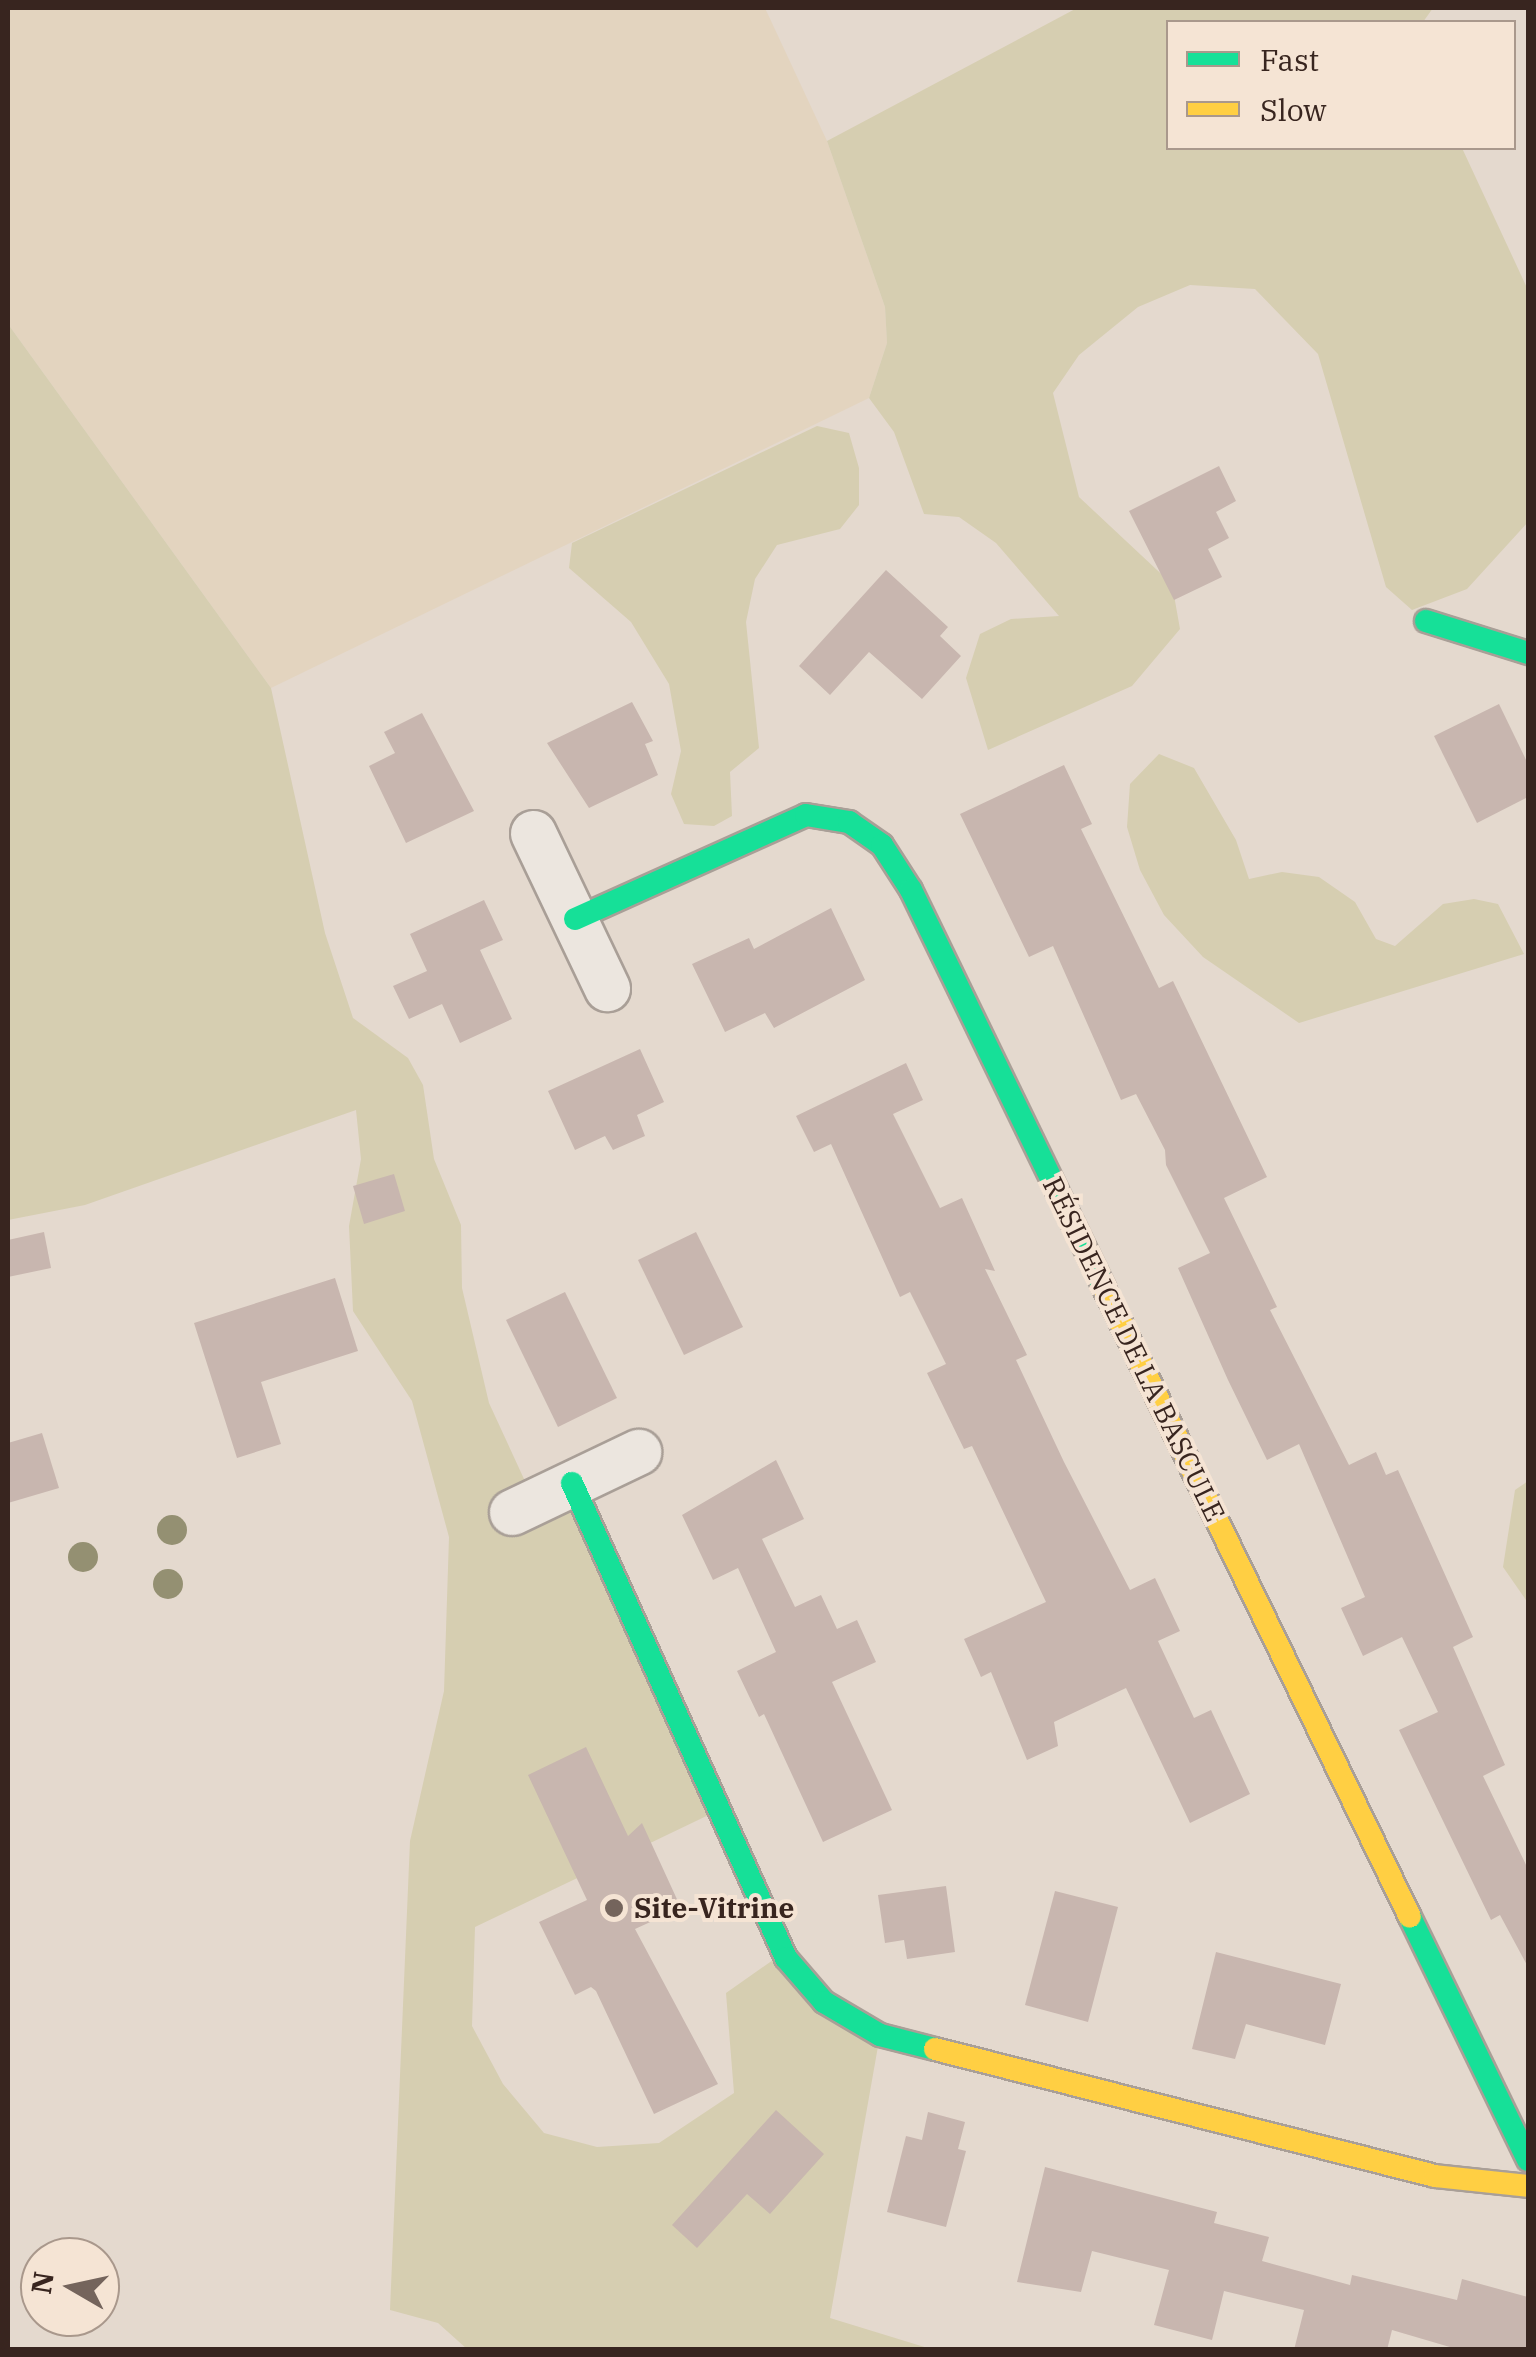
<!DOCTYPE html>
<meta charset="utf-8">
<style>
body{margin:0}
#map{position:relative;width:1536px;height:2357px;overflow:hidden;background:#e4d9ce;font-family:"IBM Plex Serif",serif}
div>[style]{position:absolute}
.farmland>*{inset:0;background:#e3d4bf}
.green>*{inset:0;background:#d6ceb1}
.building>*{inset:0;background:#c8b6af}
.roads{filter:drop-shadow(2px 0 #a99f97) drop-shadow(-2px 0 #a99f97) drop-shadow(0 2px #a99f97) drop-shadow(0 -2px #a99f97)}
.street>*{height:45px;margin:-22.5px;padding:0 22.5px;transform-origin:22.5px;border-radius:22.5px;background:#ece6df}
.fast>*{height:22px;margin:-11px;padding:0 11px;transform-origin:11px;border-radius:11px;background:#16e098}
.slow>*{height:22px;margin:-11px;padding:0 11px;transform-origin:11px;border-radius:11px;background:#ffcf43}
.trees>*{width:30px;height:30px;margin:-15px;border-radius:50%;background:#949072}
.dots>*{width:28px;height:28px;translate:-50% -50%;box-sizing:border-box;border:5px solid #f5e4d4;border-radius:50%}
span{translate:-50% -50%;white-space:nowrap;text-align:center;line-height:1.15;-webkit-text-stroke:8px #f5e4d4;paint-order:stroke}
.street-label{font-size:28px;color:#38251f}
.poi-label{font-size:28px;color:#38251f;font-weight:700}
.left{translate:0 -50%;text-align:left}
.frame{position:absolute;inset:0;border:10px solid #38251f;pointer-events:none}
.legend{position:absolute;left:1166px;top:20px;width:350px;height:130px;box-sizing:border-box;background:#f5e4d4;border:2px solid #a9988c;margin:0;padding:12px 18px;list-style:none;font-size:30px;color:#38251f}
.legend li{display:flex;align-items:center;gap:20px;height:50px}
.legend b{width:50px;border:2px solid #a9988c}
.north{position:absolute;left:20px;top:2237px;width:100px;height:100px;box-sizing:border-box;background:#f5e4d4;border:2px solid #a9988c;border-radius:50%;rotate:279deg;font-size:28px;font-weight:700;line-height:40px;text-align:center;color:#38251f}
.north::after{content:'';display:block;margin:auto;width:35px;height:45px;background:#74645c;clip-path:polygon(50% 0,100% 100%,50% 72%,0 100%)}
</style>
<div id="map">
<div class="farmland">
<div style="clip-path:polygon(8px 8px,765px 8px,827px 141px,885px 307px,887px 343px,869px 398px,271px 688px,8px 324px)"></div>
</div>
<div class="green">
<div style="clip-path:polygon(1077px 8px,1433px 8px,1423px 22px,1168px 22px,1168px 148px,1462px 148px,1528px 290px,1528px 522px,1467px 589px,1412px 610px,1386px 587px,1318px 354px,1255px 289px,1190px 285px,1138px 307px,1079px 355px,1053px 393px,1079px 497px,1172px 584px,1180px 629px,1132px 686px,988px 750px,966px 678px,980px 634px,1011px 619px,1059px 616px,996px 543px,959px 517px,924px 514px,894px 432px,869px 398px,887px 343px,885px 307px,827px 141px)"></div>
<div style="clip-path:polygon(8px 324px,271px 688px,325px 933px,353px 1018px,408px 1058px,423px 1085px,434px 1159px,461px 1225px,462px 1288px,489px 1403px,524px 1479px,572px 1483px,719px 1810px,475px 1927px,472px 2026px,503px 2084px,544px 2133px,597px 2147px,659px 2143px,734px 2093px,726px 1993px,783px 1953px,880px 2035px,830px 2318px,931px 2349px,467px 2349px,438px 2323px,390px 2310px,410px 1841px,444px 1691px,449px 1537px,412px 1401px,353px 1311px,349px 1226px,361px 1159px,356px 1110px,85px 1205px,8px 1220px)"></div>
<div style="clip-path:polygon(817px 426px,849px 433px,859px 468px,859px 505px,840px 529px,777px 545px,755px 579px,746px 622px,759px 748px,730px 772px,732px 816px,714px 826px,684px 824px,671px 794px,681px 751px,669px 684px,631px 622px,569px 568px,572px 543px)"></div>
<div style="clip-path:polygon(1159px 754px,1194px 768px,1236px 840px,1249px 879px,1282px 872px,1319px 877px,1355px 902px,1376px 939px,1395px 946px,1443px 904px,1474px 899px,1498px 904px,1524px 954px,1299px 1023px,1203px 957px,1164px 915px,1140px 870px,1127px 827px,1130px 784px)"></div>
<div style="clip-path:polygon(1528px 1481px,1528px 1603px,1503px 1567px,1515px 1490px)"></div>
</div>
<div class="building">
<div style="clip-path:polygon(1219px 466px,1236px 501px,1216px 512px,1229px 538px,1208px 549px,1222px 577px,1174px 600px,1129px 511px)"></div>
<div style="clip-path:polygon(886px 570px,948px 627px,940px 636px,961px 656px,922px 699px,869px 652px,830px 695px,799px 666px)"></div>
<div style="clip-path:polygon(632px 702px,653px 741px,645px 744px,658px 775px,589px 808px,547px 743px)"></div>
<div style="clip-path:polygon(1499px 704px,1528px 764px,1528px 797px,1477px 823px,1434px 736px)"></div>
<div style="clip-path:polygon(422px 713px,474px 811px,406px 843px,369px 766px,395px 753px,384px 732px)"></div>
<div style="clip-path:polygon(1064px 765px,1092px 824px,1081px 829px,1159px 988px,1173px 981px,1267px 1177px,1224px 1198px,1277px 1307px,1270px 1310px,1349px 1465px,1376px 1452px,1386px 1475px,1398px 1470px,1473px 1637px,1453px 1647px,1505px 1765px,1483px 1776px,1528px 1869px,1528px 1967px,1500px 1915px,1491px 1920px,1399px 1730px,1438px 1712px,1402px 1637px,1363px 1656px,1341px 1608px,1365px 1597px,1299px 1444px,1267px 1460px,1228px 1380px,1178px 1268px,1210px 1253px,1166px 1165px,1165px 1150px,1136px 1094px,1121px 1100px,1053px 946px,1029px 957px,960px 814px)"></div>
<div style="clip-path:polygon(484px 900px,503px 940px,480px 950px,512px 1019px,460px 1043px,442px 1004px,409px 1019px,393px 986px,427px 971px,410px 934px)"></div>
<div style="clip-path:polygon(831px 908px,865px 980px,774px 1028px,765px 1013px,725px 1032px,692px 964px,749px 938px,754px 949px)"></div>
<div style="clip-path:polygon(640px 1049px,664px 1102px,637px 1115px,645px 1136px,613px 1150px,605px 1136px,575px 1150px,548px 1091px)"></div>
<div style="clip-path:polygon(906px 1063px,923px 1100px,893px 1114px,940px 1208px,962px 1198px,995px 1271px,985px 1269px,1027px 1355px,1016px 1360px,1064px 1462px,1130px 1590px,1155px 1578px,1180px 1631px,1158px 1641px,1194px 1718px,1211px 1710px,1250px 1794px,1190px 1823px,1126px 1688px,1054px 1722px,1058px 1746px,1027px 1760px,991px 1672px,981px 1677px,964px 1639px,1046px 1602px,972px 1446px,964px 1449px,927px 1373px,946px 1364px,910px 1292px,900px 1297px,831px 1144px,814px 1152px,796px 1116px)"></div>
<div style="clip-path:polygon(394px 1174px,405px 1211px,364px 1224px,353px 1186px)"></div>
<div style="clip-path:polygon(44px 1232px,51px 1268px,8px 1277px,8px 1240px)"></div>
<div style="clip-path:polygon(696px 1232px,743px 1327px,684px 1355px,638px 1260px)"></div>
<div style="clip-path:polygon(335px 1278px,358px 1351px,261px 1382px,281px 1444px,237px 1458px,194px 1323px)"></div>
<div style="clip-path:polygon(565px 1292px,617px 1398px,558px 1427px,506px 1320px)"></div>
<div style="clip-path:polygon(42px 1433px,59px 1488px,8px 1503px,8px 1443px)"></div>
<div style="clip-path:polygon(776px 1460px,804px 1519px,762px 1539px,795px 1607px,821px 1595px,837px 1629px,857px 1620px,876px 1662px,832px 1682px,892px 1810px,823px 1842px,764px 1714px,759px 1717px,737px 1671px,776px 1652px,738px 1568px,713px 1580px,682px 1515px)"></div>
<div style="clip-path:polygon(586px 1747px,628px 1836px,642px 1823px,681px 1908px,635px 1929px,718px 2084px,654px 2114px,596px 1991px,591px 1987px,575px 1995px,539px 1922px,587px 1900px,528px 1775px)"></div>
<div style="clip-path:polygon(946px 1886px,955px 1952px,907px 1959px,904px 1940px,885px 1943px,878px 1895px)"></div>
<div style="clip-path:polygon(1055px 1891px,1118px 1907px,1088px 2022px,1025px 2005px)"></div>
<div style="clip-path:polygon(1216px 1952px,1341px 1984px,1325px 2045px,1246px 2024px,1235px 2059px,1192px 2049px)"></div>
<div style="clip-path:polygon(776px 2110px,824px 2154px,770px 2214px,747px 2194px,697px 2248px,672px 2225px)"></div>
<div style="clip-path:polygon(928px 2112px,965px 2122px,958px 2149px,966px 2151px,946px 2227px,887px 2212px,906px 2136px,922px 2140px)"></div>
<div style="clip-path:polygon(1045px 2167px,1217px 2212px,1214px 2223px,1269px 2237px,1262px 2261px,1350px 2285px,1352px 2275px,1457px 2300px,1462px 2279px,1528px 2297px,1528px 2350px,1460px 2350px,1392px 2330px,1387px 2350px,1294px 2350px,1304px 2310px,1224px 2291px,1212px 2340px,1154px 2325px,1169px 2270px,1092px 2251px,1081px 2292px,1017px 2282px)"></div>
</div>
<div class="roads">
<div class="street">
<div style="left:533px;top:833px;width:172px;rotate:64.5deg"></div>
<div style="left:512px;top:1512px;width:140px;rotate:-25.5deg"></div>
</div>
<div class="fast">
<div style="left:1426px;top:621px;width:107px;rotate:17.4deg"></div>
<div style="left:575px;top:919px;width:253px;rotate:-24.2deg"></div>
<div style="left:806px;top:815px;width:44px;rotate:9.2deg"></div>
<div style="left:849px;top:822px;width:40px;rotate:34.9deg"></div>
<div style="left:882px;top:845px;width:54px;rotate:57.2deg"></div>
<div style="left:911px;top:890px;width:442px;rotate:64.1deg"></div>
<div style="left:572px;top:1483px;width:521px;rotate:65.75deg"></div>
<div style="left:786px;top:1958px;width:58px;rotate:49.2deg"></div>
<div style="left:824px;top:2002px;width:65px;rotate:30.5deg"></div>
<div style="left:880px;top:2035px;width:57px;rotate:14.3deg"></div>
<div style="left:1410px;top:1917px;width:270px;rotate:64.1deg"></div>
</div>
<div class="slow">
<div style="left:1104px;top:1288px;width:699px;rotate:64.06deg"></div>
<div style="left:935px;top:2049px;width:516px;rotate:14.25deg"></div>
<div style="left:1435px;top:2176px;width:94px;rotate:6.1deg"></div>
</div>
</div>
<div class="trees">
<div style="left:172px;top:1530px"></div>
<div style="left:83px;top:1557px"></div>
<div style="left:168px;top:1584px"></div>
</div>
<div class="dots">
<div style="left:614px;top:1908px;background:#74645c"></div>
</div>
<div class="street-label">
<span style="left:1134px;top:1349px;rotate:64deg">RÉSIDENCE DE LA BASCULE</span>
</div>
<div class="poi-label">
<span class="left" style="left:634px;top:1908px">Site-Vitrine</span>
</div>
<div class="frame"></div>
<ul class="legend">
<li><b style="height:12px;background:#16e098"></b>Fast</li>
<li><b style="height:12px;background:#ffcf43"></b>Slow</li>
</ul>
<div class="north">N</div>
</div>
